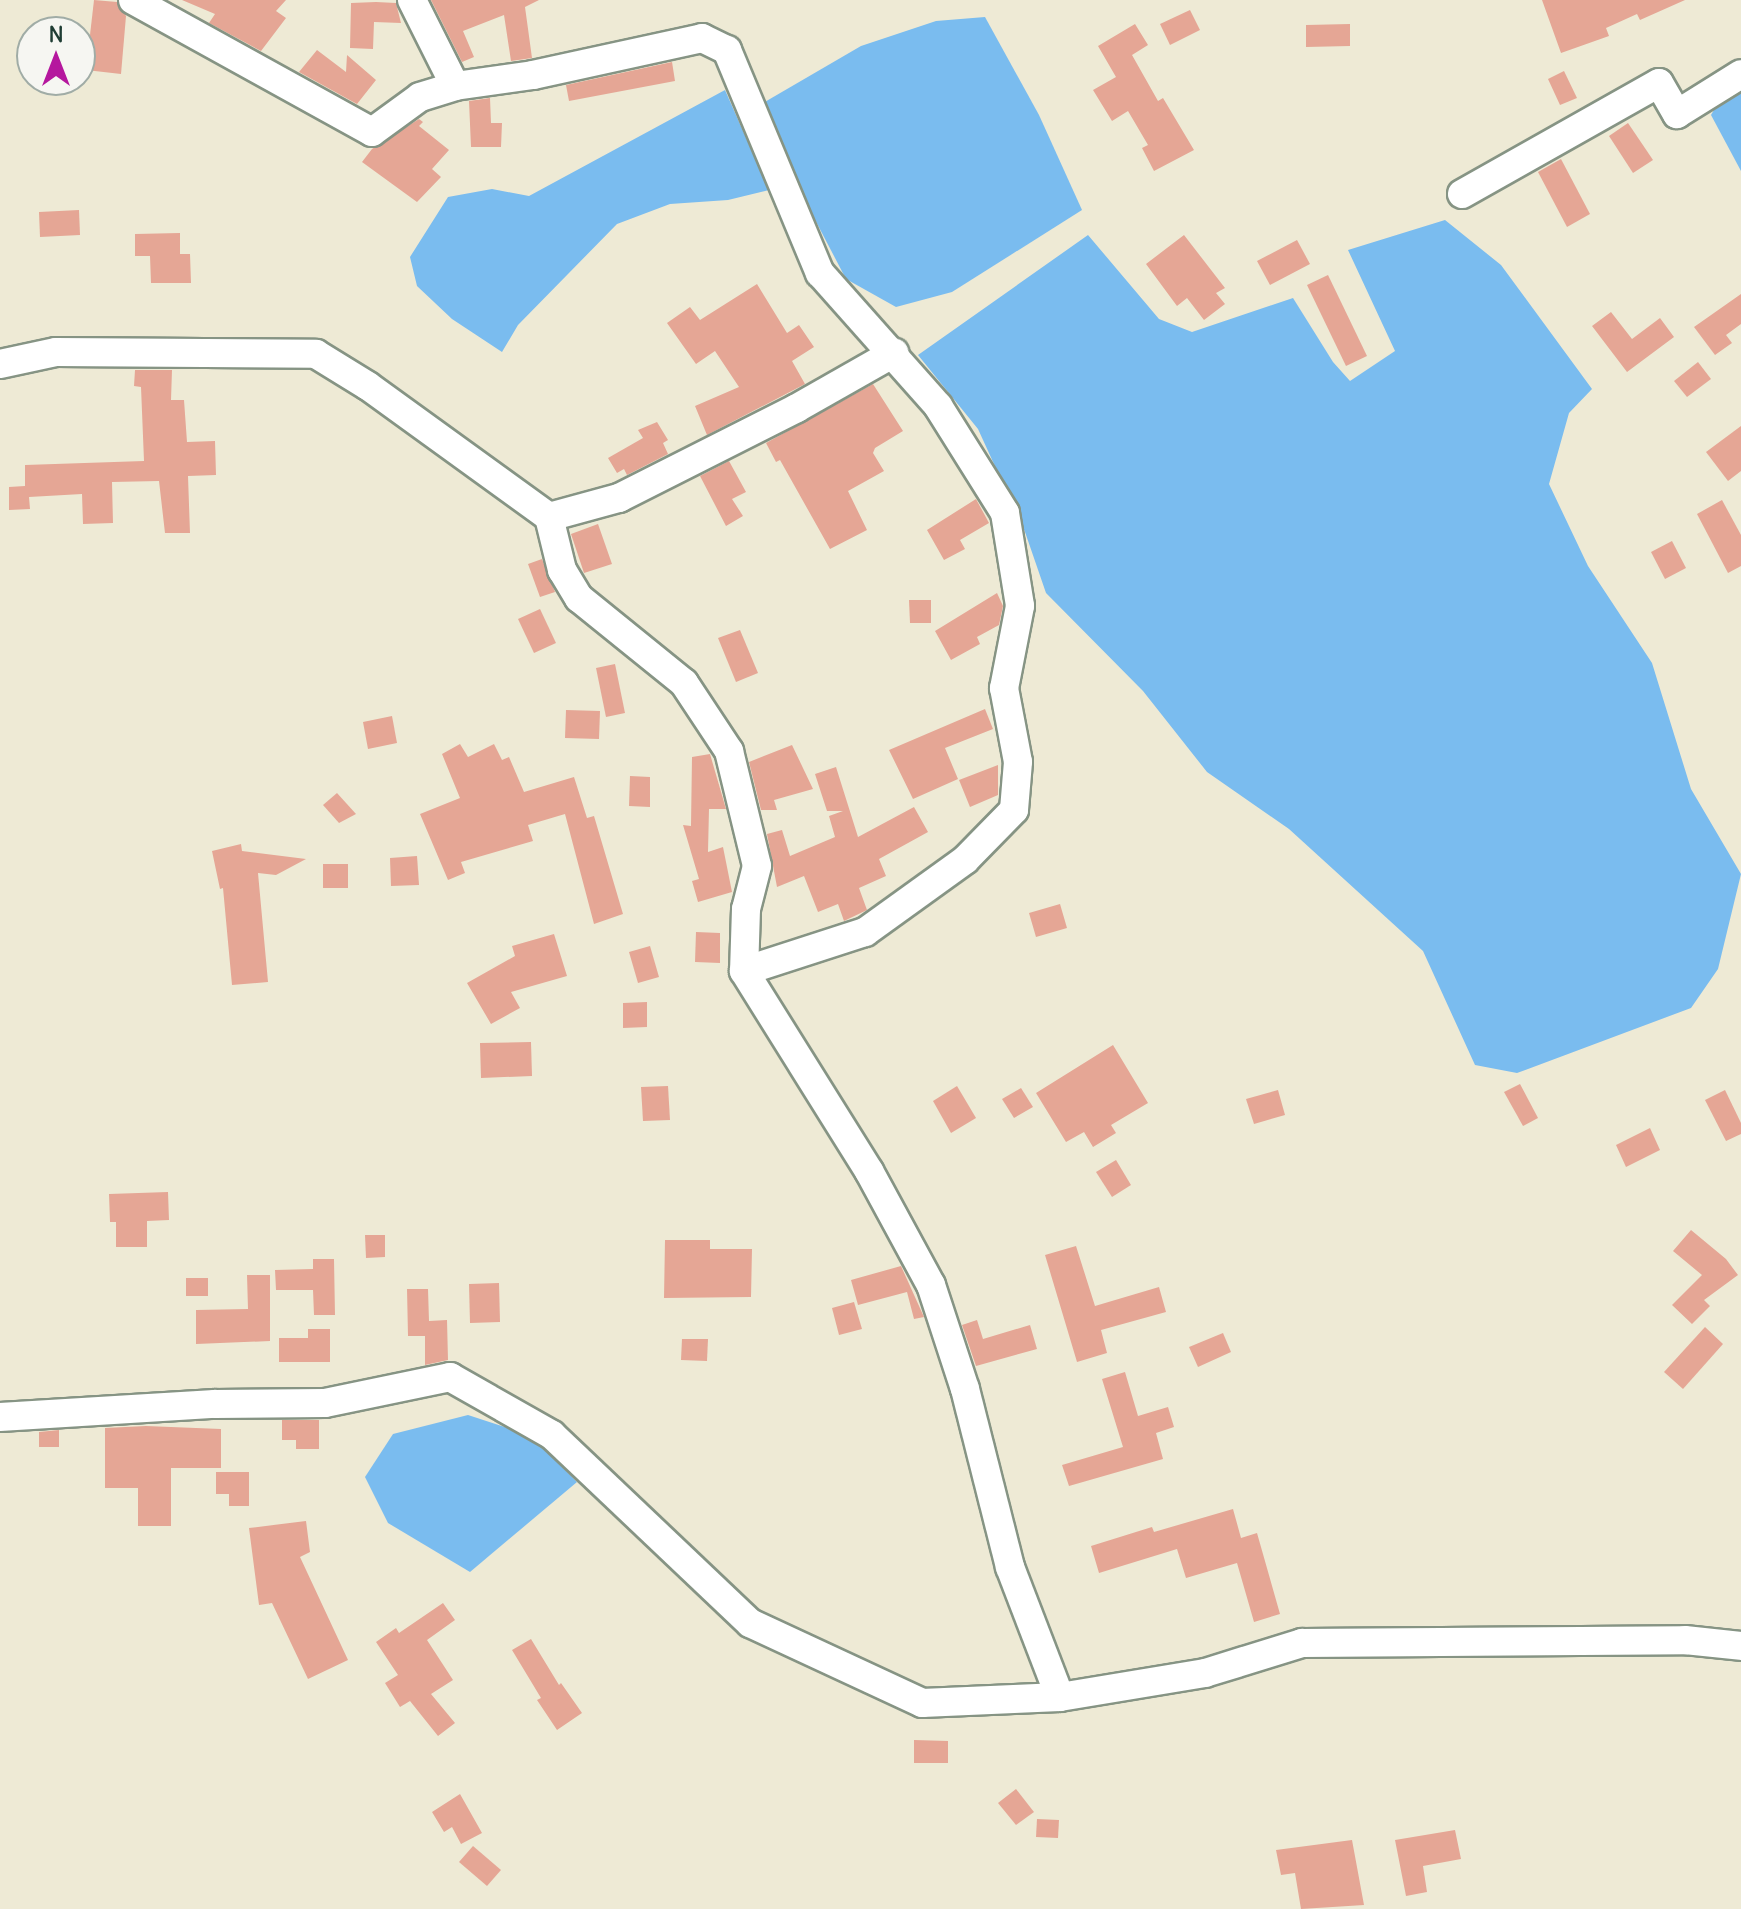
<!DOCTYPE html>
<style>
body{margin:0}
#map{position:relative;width:1741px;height:1909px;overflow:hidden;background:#eeead5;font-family:Delius,sans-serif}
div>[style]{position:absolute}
.water>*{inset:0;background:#7abcef}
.building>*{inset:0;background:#e5a695}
.roads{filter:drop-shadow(2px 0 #869484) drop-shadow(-2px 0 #869484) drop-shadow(0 2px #869484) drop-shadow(0 -2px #869484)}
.street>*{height:28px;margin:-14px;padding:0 14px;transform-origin:14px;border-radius:14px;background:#fff}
span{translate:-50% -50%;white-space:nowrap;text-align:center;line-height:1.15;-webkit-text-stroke:6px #f6f6f2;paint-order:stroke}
.north{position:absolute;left:16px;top:16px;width:80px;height:80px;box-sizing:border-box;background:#f6f6f2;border:2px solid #a0aca6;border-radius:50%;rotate:0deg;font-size:22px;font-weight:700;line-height:32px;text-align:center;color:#1f3d34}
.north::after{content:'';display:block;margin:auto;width:28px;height:36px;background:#b5179e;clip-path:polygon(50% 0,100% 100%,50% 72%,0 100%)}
</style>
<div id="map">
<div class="water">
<div style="clip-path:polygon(985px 17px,1039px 115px,1082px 210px,952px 292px,896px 307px,846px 279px,800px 191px,763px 103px,861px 46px,936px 21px)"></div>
<div style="clip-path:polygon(1741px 88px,1741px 171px,1711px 115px,1721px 98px)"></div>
<div style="clip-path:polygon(725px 90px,769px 190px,728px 200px,670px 204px,617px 224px,518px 325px,502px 352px,452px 319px,417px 286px,410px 257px,448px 197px,492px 189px,529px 196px)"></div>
<div style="clip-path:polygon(1445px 220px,1501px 265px,1592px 389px,1569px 413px,1549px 484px,1588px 566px,1652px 663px,1691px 789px,1741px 874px,1718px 969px,1691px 1008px,1517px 1073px,1475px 1065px,1423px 951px,1289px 829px,1207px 772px,1143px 691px,1046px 593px,1025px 532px,978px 429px,918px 355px,1088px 235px,1159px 319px,1192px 332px,1293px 298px,1333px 362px,1350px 381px,1395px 351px,1348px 250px)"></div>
<div style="clip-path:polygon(468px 1415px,532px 1436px,577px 1482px,470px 1572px,388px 1523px,365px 1477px,393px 1434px)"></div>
</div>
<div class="building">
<div style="clip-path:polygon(94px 0,117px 2px,126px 16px,121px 74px,86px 70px)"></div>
<div style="clip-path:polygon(182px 0,286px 0,276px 11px,286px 18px,261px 51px,209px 23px,215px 14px)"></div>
<div style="clip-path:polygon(431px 0,539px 0,525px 7px,532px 58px,511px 61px,504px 15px,463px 31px,474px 57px,462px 62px)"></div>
<div style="clip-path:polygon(1542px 0,1685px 0,1640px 20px,1637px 14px,1606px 28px,1609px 36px,1561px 53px)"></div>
<div style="clip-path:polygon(376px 2px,396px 3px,401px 23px,374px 22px,373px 49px,350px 48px,351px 3px)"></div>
<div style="clip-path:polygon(1190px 10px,1200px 30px,1170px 45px,1160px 24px)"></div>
<div style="clip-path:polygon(1135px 24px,1148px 45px,1132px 55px,1158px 101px,1163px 98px,1194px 150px,1154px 171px,1142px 148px,1148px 145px,1128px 111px,1112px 121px,1093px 90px,1116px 77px,1098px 46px)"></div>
<div style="clip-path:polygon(1350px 24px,1350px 46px,1306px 47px,1306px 25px)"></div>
<div style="clip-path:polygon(317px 50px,346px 72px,347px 55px,376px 80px,357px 104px,299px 72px)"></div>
<div style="clip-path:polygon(672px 62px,675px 81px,569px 101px,566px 85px)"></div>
<div style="clip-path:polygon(1564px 71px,1577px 98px,1560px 105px,1548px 79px)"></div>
<div style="clip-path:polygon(490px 98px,491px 123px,502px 123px,501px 147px,471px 147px,469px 101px)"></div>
<div style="clip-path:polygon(419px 119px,423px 122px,419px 126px,449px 150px,432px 169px,441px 177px,417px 202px,362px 162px,372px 149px)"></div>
<div style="clip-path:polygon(1628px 123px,1653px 160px,1633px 173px,1609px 136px)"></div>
<div style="clip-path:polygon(1561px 159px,1590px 214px,1567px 227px,1538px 172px)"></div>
<div style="clip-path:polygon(79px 210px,80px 235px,40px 237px,39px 212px)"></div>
<div style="clip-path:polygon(180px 233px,180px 254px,190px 254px,191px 283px,151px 283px,150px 256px,135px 256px,135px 234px)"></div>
<div style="clip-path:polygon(1184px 235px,1225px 288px,1216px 293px,1225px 304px,1204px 320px,1187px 298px,1177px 306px,1146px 264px)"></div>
<div style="clip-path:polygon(1297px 240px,1310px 264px,1270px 285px,1257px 261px)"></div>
<div style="clip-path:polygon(1328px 275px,1367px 356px,1346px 366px,1307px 285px)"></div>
<div style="clip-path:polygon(757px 284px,787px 333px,799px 325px,814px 347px,792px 361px,805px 384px,707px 435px,695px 406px,739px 387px,715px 351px,696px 364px,667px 323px,690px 307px,700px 320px)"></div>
<div style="clip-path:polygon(1741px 294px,1741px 324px,1726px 335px,1732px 343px,1715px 355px,1694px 327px)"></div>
<div style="clip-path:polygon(1611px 312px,1632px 339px,1660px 318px,1674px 337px,1627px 372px,1592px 326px)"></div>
<div style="clip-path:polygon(1698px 362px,1711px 379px,1687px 397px,1674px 381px)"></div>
<div style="clip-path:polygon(135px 370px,172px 370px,171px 400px,184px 400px,187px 442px,215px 441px,216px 475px,188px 476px,190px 533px,165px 533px,159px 481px,112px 482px,113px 523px,83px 524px,82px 494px,29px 497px,30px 509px,9px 510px,9px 487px,25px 486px,25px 465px,144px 461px,141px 387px,134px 386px)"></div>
<div style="clip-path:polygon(873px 384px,903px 431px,875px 448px,873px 453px,884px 471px,848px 491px,867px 530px,830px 549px,780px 460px,776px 462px,766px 443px)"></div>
<div style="clip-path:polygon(657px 422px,668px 440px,663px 443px,668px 454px,627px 475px,624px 469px,617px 473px,608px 458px,643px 438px,638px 430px)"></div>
<div style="clip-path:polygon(1741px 426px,1741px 471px,1728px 481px,1706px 452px)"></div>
<div style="clip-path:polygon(729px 461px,746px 492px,732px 499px,743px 516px,726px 526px,700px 476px)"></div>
<div style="clip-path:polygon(976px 499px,989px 523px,960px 540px,965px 549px,944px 560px,927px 530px)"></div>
<div style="clip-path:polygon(1722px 500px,1741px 535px,1741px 566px,1728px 573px,1697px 514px)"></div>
<div style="clip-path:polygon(598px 524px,612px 564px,584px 573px,571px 534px)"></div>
<div style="clip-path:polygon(1672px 541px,1686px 568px,1665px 579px,1651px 552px)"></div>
<div style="clip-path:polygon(542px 559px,555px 592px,540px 597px,528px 564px)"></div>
<div style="clip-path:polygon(997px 593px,1003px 606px,999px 625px,977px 637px,980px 644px,951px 660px,935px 631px)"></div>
<div style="clip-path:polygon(909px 600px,931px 600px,931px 623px,910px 623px)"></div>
<div style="clip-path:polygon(540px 609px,556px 643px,534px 653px,518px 619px)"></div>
<div style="clip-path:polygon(740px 630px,758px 673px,736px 682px,718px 638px)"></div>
<div style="clip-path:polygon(615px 664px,625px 713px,606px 717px,596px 668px)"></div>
<div style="clip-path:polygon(985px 709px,993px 729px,945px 748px,958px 779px,913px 799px,889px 750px)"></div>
<div style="clip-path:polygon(566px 710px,600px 711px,599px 739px,565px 738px)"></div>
<div style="clip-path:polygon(392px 716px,397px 743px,368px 749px,363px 722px)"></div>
<div style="clip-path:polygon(460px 744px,468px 757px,494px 744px,502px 760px,509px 757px,524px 792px,574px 777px,587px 818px,594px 816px,623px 914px,594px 924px,565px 814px,528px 825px,533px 841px,461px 862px,465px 873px,448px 880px,420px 814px,460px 798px,442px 754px)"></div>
<div style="clip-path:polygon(792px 745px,813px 789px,774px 800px,777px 810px,761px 810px,749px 762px)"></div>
<div style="clip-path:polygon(710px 754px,726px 809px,709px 809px,708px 852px,723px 847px,732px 892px,698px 902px,692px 881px,699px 879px,683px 825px,691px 826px,692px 757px)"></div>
<div style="clip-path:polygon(998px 765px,998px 795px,970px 807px,959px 780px)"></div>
<div style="clip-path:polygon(836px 767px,858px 837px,914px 807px,928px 832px,879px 859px,886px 876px,859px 888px,867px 910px,844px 921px,838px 904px,818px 912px,804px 876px,777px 887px,767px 834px,782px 830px,790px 856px,835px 837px,829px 816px,843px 811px,827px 811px,815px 774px)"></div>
<div style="clip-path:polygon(630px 776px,650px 777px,650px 807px,629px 806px)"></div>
<div style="clip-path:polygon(337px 793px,356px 814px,339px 823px,323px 805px)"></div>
<div style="clip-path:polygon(241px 844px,242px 851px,306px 859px,276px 875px,258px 873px,268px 982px,232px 985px,223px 888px,220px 889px,212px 851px)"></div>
<div style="clip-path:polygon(417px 856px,419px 885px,391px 886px,390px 858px)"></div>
<div style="clip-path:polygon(323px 864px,348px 864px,348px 888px,323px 888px)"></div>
<div style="clip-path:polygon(1060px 904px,1067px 928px,1036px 937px,1029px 913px)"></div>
<div style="clip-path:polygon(696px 932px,720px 933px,720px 963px,695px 962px)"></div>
<div style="clip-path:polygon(554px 934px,567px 976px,511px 992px,520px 1008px,491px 1024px,467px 983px,515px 956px,512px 946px)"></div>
<div style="clip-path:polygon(650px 946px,659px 977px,638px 983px,629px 952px)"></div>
<div style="clip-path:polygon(647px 1002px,647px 1027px,623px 1028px,623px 1003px)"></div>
<div style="clip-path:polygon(531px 1042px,532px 1076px,481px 1078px,480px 1043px)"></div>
<div style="clip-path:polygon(1113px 1045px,1148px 1103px,1111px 1125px,1116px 1133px,1093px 1147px,1084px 1132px,1066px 1142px,1036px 1093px)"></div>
<div style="clip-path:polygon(1520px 1084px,1538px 1118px,1523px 1126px,1504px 1092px)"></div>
<div style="clip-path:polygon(668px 1086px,670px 1120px,643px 1121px,641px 1087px)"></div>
<div style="clip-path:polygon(957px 1086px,976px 1118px,951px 1133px,933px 1101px)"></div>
<div style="clip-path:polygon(1021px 1088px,1033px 1107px,1014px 1118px,1002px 1099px)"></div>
<div style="clip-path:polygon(1278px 1090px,1285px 1115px,1254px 1124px,1246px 1099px)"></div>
<div style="clip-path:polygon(1725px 1090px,1741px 1123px,1741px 1134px,1726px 1141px,1705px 1100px)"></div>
<div style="clip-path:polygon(1650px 1128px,1660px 1150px,1626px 1167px,1616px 1145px)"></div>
<div style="clip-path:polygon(1116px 1160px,1131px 1185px,1112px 1197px,1096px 1172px)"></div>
<div style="clip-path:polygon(168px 1192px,169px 1220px,147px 1221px,147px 1247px,116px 1247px,116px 1222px,110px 1222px,109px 1194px)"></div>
<div style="clip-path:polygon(1691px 1230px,1726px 1259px,1738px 1275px,1704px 1300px,1710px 1306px,1692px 1324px,1672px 1305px,1702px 1275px,1673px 1251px)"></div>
<div style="clip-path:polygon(365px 1235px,385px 1235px,385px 1257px,366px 1258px)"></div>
<div style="clip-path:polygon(665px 1240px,710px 1240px,710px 1249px,752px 1249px,751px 1297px,664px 1298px)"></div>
<div style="clip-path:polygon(1076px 1246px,1095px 1306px,1159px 1287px,1166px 1312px,1101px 1330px,1107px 1353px,1077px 1362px,1045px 1255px)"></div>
<div style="clip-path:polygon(313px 1259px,334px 1259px,335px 1315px,314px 1315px,313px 1290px,276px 1290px,275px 1270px,313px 1269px)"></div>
<div style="clip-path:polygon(901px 1266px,924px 1317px,914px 1319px,907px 1292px,858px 1305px,851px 1280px)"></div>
<div style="clip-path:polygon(247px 1275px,270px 1275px,270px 1341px,196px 1344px,196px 1310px,248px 1309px)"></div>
<div style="clip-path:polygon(186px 1278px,208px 1278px,208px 1296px,186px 1296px)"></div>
<div style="clip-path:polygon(499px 1283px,500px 1322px,470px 1323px,469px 1284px)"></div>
<div style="clip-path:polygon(407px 1289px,428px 1289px,429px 1321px,447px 1320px,448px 1360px,425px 1365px,425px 1336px,408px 1336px)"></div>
<div style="clip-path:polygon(854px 1302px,862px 1329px,839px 1335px,832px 1308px)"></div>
<div style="clip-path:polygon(977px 1320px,983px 1339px,1030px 1325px,1037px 1349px,976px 1366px,962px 1325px)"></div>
<div style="clip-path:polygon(1705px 1327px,1723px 1344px,1683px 1389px,1664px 1372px)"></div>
<div style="clip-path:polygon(308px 1329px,330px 1329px,330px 1362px,279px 1362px,279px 1338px,308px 1338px)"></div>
<div style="clip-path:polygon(1223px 1333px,1231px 1352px,1198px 1367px,1189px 1347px)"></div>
<div style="clip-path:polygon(682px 1339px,708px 1339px,707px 1361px,681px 1360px)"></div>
<div style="clip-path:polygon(1125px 1372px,1138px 1416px,1168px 1407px,1174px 1427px,1156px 1433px,1163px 1459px,1069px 1486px,1062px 1465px,1123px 1447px,1102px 1379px)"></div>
<div style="clip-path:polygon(282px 1420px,319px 1420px,319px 1449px,296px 1449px,296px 1440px,282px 1440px)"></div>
<div style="clip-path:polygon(146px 1426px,221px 1429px,221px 1468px,171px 1468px,171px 1526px,138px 1526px,138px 1488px,105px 1488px,105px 1428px)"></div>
<div style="clip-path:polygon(59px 1430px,59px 1447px,39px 1447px,39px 1432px)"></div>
<div style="clip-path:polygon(216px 1472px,249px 1472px,249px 1506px,229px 1506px,229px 1494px,216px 1494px)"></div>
<div style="clip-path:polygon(1233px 1509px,1241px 1538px,1257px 1533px,1280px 1614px,1254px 1622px,1237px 1563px,1186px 1578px,1177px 1549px,1099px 1573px,1091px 1546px,1152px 1527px,1154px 1532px)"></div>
<div style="clip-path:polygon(306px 1521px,310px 1552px,300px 1557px,348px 1660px,308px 1679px,272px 1603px,259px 1605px,249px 1528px)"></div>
<div style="clip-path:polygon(443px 1603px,455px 1620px,427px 1640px,453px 1680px,431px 1694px,455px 1723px,438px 1736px,410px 1701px,400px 1707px,385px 1683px,398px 1675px,376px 1642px,396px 1628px,399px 1633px)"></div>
<div style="clip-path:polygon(531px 1639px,559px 1685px,561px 1683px,582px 1713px,557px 1730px,537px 1700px,541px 1698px,512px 1650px)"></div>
<div style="clip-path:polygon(914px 1740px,948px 1741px,948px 1763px,914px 1763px)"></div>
<div style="clip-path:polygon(1016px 1789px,1034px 1812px,1016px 1825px,998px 1803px)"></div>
<div style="clip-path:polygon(460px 1794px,482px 1833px,461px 1844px,452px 1827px,444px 1832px,432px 1812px)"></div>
<div style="clip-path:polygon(1037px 1819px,1059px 1820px,1058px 1838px,1036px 1837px)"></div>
<div style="clip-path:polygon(1455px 1830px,1461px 1859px,1423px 1866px,1427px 1892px,1406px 1896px,1395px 1840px)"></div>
<div style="clip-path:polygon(1352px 1840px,1364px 1905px,1301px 1909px,1295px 1873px,1281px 1875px,1276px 1850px)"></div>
<div style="clip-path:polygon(473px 1846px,501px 1870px,487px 1886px,459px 1862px)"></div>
</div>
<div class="roads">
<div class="street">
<div style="left:133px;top:0;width:273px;rotate:28.9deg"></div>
<div style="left:372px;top:132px;width:59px;rotate:-36.1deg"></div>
<div style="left:420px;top:97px;width:37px;rotate:-17deg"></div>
<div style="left:455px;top:86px;width:79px;rotate:-8deg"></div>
<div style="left:533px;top:75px;width:173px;rotate:-12.3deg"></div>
<div style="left:702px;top:38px;width:28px;rotate:26deg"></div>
<div style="left:727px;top:50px;width:242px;rotate:67.4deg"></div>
<div style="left:820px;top:273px;width:178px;rotate:48.4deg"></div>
<div style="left:938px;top:406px;width:126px;rotate:57.9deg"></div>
<div style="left:1005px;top:513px;width:94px;rotate:80.8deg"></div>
<div style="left:1020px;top:606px;width:84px;rotate:101deg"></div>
<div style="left:1004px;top:688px;width:75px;rotate:79.3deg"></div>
<div style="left:1018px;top:762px;width:48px;rotate:94.8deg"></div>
<div style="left:1014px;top:810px;width:70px;rotate:134.4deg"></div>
<div style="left:965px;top:860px;width:123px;rotate:144.2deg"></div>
<div style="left:865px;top:932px;width:127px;rotate:162.1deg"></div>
<div style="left:412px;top:0;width:96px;rotate:63.4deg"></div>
<div style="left:1462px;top:194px;width:226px;rotate:-29.4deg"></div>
<div style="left:1659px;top:83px;width:36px;rotate:60deg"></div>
<div style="left:1677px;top:114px;width:75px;rotate:-32deg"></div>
<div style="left:0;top:364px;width:57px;rotate:-12.1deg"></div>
<div style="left:56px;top:352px;width:260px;rotate:0.4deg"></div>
<div style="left:316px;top:354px;width:61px;rotate:31.6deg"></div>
<div style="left:368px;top:386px;width:223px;rotate:35.9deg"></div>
<div style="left:549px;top:517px;width:73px;rotate:-15.2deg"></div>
<div style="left:619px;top:498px;width:199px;rotate:-26.8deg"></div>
<div style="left:797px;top:408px;width:112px;rotate:-29.6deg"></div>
<div style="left:549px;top:517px;width:55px;rotate:76.2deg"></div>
<div style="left:562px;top:570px;width:33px;rotate:59deg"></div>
<div style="left:579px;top:598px;width:135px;rotate:39deg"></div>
<div style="left:684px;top:683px;width:82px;rotate:56.5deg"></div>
<div style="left:729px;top:751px;width:118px;rotate:76.3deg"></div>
<div style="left:757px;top:866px;width:44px;rotate:104.3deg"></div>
<div style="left:746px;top:909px;width:62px;rotate:91.8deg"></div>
<div style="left:744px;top:971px;width:236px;rotate:58deg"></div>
<div style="left:869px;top:1171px;width:130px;rotate:61.5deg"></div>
<div style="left:931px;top:1285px;width:109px;rotate:71.9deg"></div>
<div style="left:965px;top:1389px;width:184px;rotate:75.8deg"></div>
<div style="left:1010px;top:1567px;width:139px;rotate:69deg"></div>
<div style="left:0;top:1417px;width:215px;rotate:-3.5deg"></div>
<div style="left:215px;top:1404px;width:110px;rotate:-0.5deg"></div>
<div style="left:325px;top:1403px;width:128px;rotate:-11.7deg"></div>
<div style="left:450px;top:1377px;width:117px;rotate:29.6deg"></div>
<div style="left:552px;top:1435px;width:273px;rotate:43.5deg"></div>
<div style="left:750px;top:1623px;width:190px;rotate:24.9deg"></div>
<div style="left:922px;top:1703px;width:138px;rotate:-2.5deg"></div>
<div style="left:1060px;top:1697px;width:147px;rotate:-9.4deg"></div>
<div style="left:1205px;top:1673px;width:102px;rotate:-17.2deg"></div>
<div style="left:1302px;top:1643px;width:383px;rotate:-0.4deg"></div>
<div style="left:1685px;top:1640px;width:56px;rotate:6.1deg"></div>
</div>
</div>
<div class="north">N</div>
</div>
